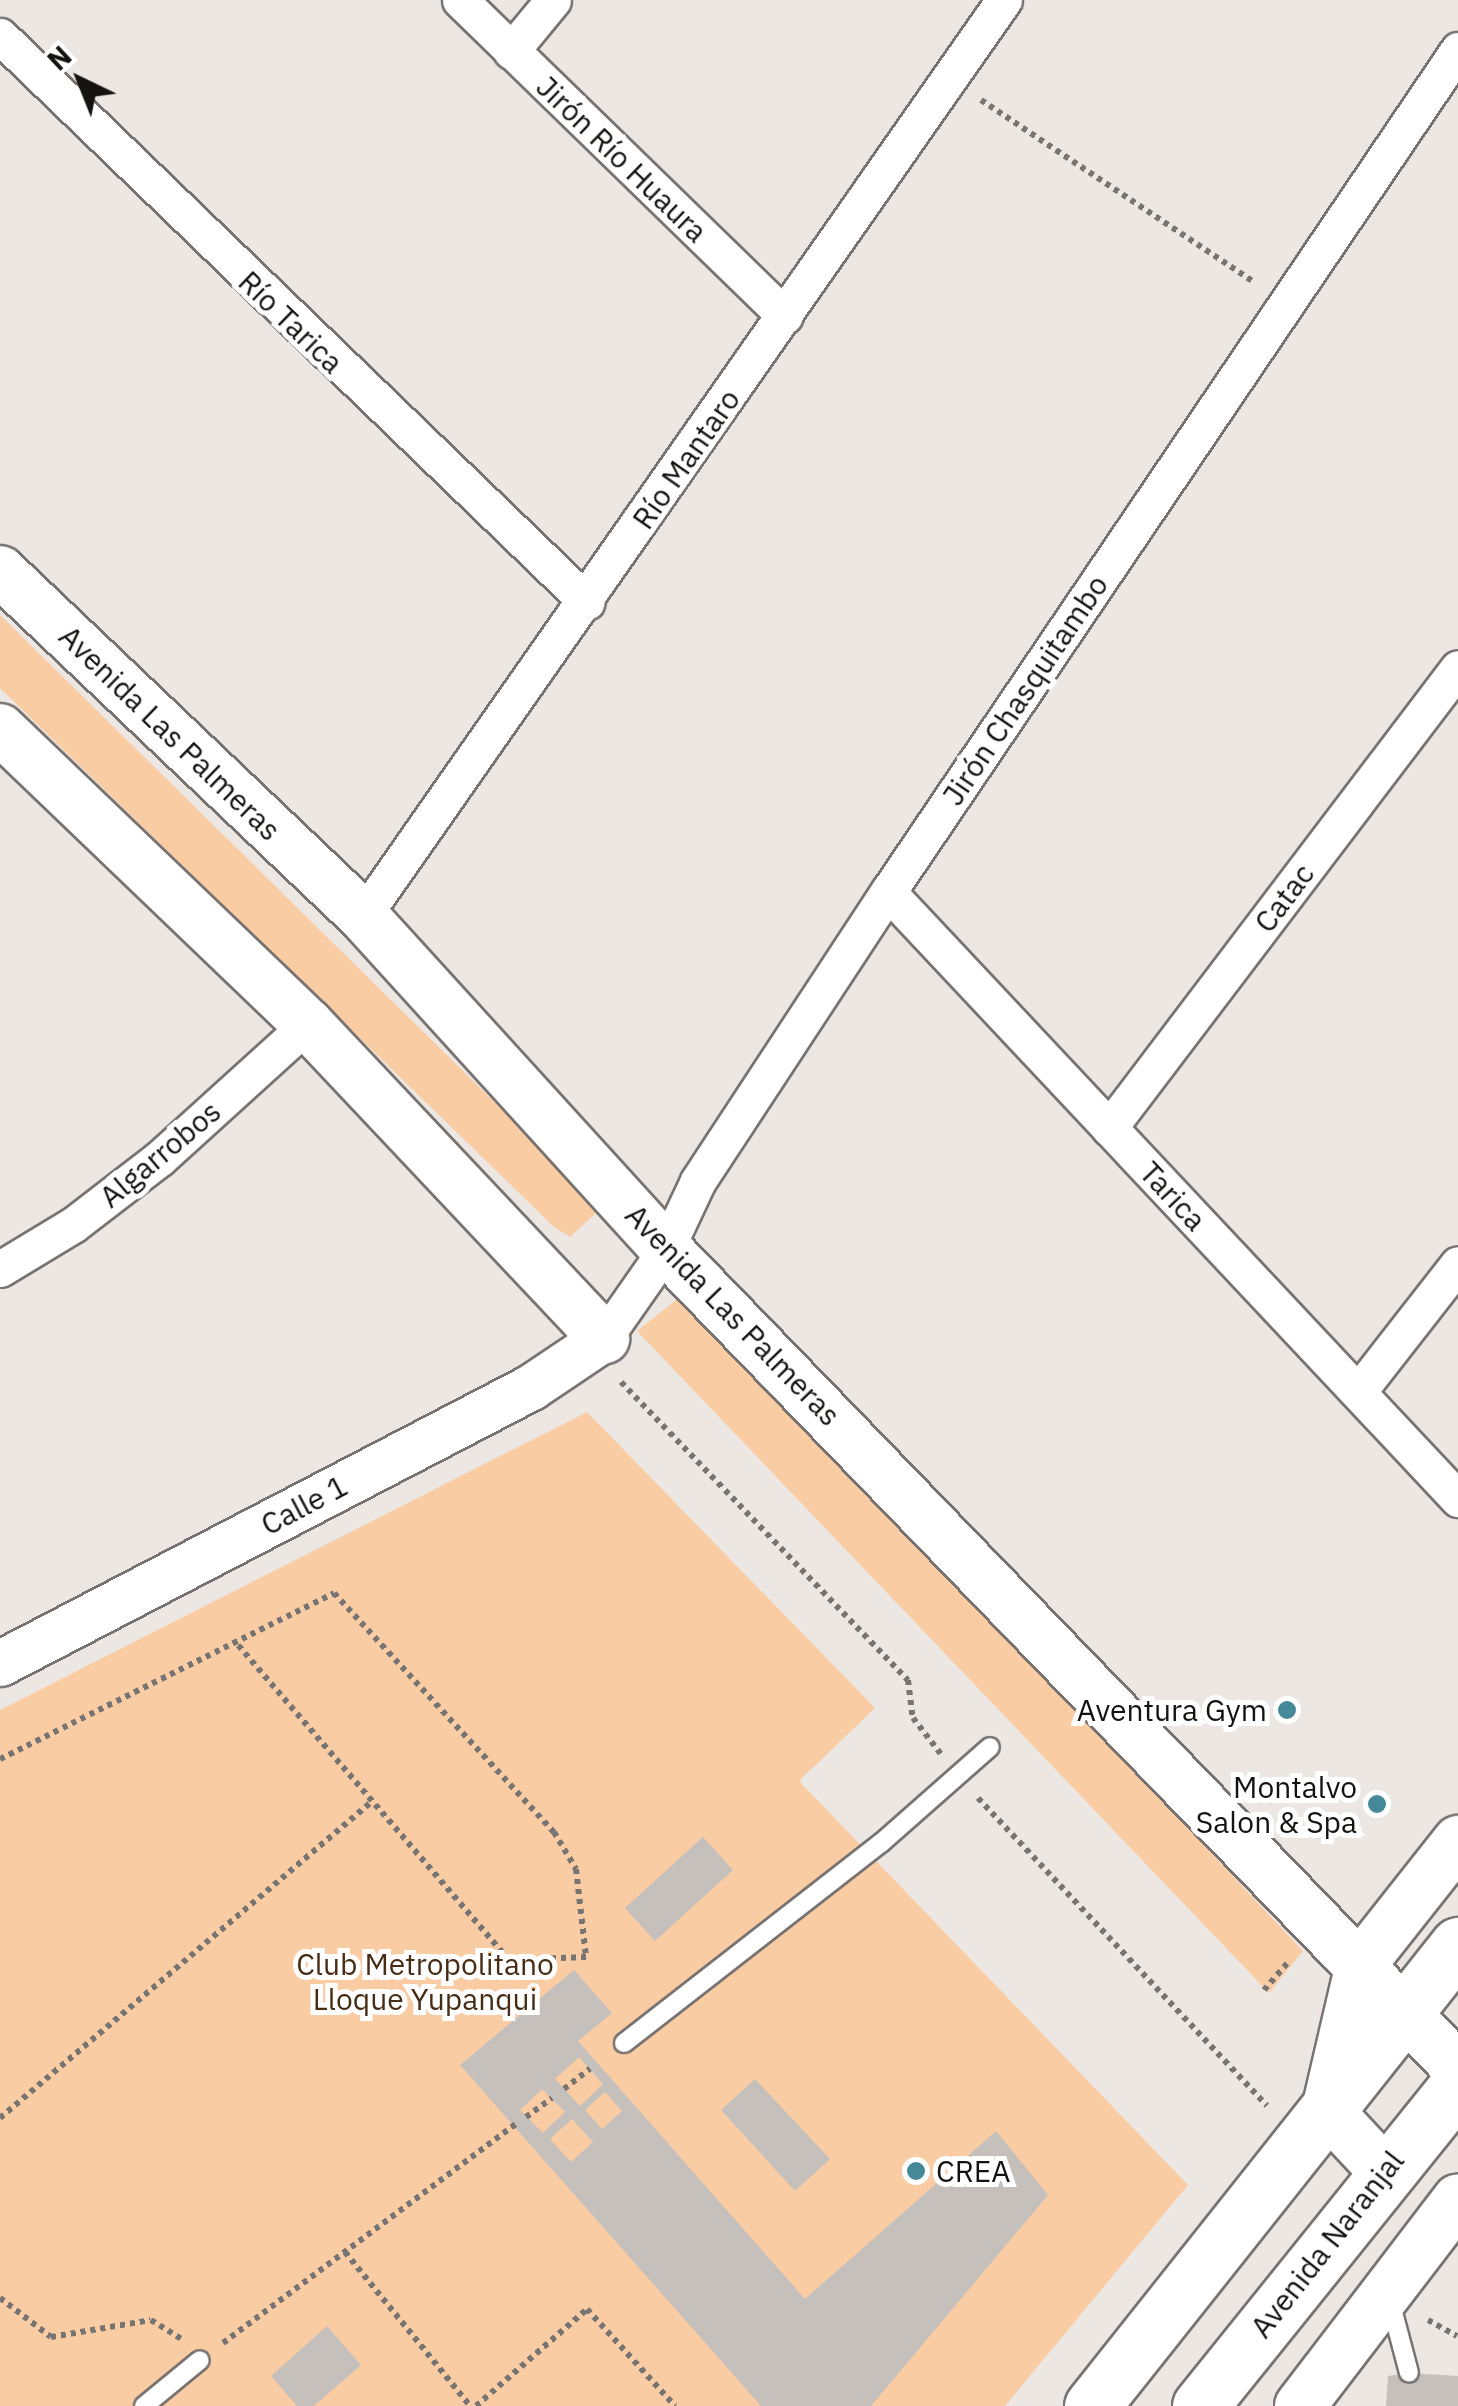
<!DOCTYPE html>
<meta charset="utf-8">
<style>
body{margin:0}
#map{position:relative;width:1458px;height:2406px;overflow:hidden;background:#ece7e3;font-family:"IBM Plex Sans",sans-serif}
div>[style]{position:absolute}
.green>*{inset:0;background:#f9cca4}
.building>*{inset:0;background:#c5c0bc}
.path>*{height:6px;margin-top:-3px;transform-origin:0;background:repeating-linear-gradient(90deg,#777472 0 5px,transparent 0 10px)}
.roads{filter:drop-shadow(2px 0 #787370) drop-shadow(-2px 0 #787370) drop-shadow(0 2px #787370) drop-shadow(0 -2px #787370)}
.service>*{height:18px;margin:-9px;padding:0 9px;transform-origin:9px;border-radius:9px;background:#fff}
.minor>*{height:35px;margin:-17.5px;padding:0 17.5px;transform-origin:17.5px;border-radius:17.5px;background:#fff}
.tertiary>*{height:45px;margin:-22.5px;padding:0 22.5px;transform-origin:22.5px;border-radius:22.5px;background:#fff}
.secondary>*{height:50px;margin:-25px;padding:0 25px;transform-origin:25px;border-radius:25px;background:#fff}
.trunk>*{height:55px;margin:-27.5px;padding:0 27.5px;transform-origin:27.5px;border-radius:27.5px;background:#fff}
.dots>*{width:28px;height:28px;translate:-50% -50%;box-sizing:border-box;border:5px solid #fff;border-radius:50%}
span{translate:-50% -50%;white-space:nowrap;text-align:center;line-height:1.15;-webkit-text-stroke:10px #fff;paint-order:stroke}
.street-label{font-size:30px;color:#151312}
.poi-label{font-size:30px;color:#151312}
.right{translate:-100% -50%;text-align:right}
.left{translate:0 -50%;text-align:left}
.park-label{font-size:30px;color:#472d15}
.north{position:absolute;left:30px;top:30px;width:100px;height:100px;-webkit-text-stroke:8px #fff;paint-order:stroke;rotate:317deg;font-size:28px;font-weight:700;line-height:40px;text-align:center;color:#151312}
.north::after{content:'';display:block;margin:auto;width:35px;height:45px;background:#151312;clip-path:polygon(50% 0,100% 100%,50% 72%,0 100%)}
</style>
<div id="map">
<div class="green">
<div style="clip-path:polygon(0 615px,590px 1196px,596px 1213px,570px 1237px,553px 1226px,0 688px)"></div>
<div style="clip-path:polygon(686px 1292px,1303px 1951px,1269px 1993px,637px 1331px)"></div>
<div style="clip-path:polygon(587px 1412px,875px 1708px,799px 1781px,1188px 2185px,1005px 2406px,0 2406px,0 1710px)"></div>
</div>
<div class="building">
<div style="clip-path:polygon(703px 1837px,733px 1870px,655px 1941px,625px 1908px)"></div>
<div style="clip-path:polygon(evenodd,574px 1970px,612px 2013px,578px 2041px,805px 2299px,996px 2131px,1048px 2195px,871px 2406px,761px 2406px,460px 2065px,574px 1970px,579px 2057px,603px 2084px,580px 2106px,555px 2079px,579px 2057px,574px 1970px,542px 2089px,565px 2112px,543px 2133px,520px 2110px,542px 2089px,574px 1970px,605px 2092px,622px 2111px,602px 2129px,585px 2110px,605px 2092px,574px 1970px,572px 2119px,593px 2142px,571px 2162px,550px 2139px,572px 2119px)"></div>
<div style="clip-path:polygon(755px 2079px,830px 2159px,795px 2191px,721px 2110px)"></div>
<div style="clip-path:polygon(327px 2326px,361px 2365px,314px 2406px,297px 2406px,271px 2376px)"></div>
<div style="clip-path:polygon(1409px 2373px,1458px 2376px,1458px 2406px,1386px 2406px,1388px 2376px)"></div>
</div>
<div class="path">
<div style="left:981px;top:100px;width:328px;rotate:33.7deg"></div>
<div style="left:621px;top:1382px;width:414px;rotate:46.1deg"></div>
<div style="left:908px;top:1680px;width:38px;rotate:83deg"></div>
<div style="left:913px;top:1718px;width:46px;rotate:52.1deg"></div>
<div style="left:0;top:1759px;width:373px;rotate:-26.4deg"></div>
<div style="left:334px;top:1593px;width:325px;rotate:47.4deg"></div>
<div style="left:554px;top:1832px;width:43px;rotate:59.3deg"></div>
<div style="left:576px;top:1869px;width:89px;rotate:83.5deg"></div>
<div style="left:586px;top:1957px;width:77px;rotate:177.8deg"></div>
<div style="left:509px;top:1960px;width:420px;rotate:-130.7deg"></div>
<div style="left:978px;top:1798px;width:422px;rotate:46.8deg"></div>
<div style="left:1264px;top:1990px;width:38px;rotate:-49deg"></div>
<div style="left:564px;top:2089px;width:33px;rotate:-38deg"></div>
<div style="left:526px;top:2117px;width:32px;rotate:-36deg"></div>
<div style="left:0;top:2118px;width:487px;rotate:-40.4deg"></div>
<div style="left:345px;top:2252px;width:198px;rotate:50.9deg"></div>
<div style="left:0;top:2298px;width:64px;rotate:37.4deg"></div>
<div style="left:51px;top:2337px;width:101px;rotate:-9.6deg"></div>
<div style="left:151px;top:2320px;width:36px;rotate:32deg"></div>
<div style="left:1428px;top:2320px;width:33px;rotate:29deg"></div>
<div style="left:223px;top:2343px;width:366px;rotate:-36.8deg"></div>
<div style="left:476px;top:2406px;width:147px;rotate:-41.1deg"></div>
<div style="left:587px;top:2309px;width:131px;rotate:47.8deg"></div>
</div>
<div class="roads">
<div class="service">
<div style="left:624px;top:2043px;width:326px;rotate:-37.9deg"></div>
<div style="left:881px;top:1843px;width:145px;rotate:-41.4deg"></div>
<div style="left:1390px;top:2301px;width:74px;rotate:75.2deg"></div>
<div style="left:144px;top:2406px;width:72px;rotate:-39.4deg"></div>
</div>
<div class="minor">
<div style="left:460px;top:0;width:453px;rotate:44.2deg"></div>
<div style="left:0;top:36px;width:815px;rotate:43.96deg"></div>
<div style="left:511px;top:51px;width:66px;rotate:-50.5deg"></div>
<div style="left:888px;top:892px;width:833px;rotate:46.8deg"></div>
<div style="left:363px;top:916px;width:1118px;rotate:-55.02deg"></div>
<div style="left:1109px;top:1128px;width:577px;rotate:-52.81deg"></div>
<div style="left:0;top:1269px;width:85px;rotate:-31.1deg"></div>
<div style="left:73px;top:1225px;width:110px;rotate:-37.6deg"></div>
<div style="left:160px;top:1158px;width:200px;rotate:-42.2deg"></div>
<div style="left:604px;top:1338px;width:108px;rotate:-55.1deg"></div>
<div style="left:666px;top:1249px;width:75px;rotate:-64.8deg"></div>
<div style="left:698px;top:1181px;width:346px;rotate:-56.7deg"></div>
<div style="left:888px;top:892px;width:1017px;rotate:-55.9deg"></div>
<div style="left:1358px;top:1392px;width:162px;rotate:-52deg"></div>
</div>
<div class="tertiary">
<div style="left:0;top:1663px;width:598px;rotate:-27.46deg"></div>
<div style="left:531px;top:1387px;width:88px;rotate:-33.9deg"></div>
</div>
<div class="secondary">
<div style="left:0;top:571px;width:501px;rotate:43.54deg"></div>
<div style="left:363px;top:916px;width:450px;rotate:47.7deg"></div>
<div style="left:666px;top:1249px;width:1139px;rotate:45.96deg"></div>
<div style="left:0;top:729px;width:426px;rotate:43.8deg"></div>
<div style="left:308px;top:1024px;width:432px;rotate:46.7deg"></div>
<div style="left:1384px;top:2171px;width:83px;rotate:-133.1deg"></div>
<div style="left:1327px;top:2110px;width:150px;rotate:-76.9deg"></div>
<div style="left:1361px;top:1964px;width:157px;rotate:-51.7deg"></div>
<div style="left:1300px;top:2406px;width:260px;rotate:-52.6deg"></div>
</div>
<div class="trunk">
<div style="left:1092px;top:2406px;width:589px;rotate:-51.55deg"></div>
<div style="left:1200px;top:2406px;width:412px;rotate:-51.2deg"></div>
</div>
</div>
<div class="dots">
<div style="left:1287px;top:1710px;background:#458998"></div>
<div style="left:1377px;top:1804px;background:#458998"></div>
<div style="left:916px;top:2171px;background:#458998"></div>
</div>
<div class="street-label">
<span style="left:622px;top:159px;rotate:44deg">Jirón Río Huaura</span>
<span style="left:291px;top:322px;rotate:44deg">Río Tarica</span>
<span style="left:686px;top:459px;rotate:-55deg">Río Mantaro</span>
<span style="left:1025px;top:690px;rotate:-56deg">Jirón Chasquitambo</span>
<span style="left:170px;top:733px;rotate:44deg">Avenida Las Palmeras</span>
<span style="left:1284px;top:898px;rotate:-53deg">Catac</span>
<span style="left:160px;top:1154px;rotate:-40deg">Algarrobos</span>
<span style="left:1173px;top:1196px;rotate:47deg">Tarica</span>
<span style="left:733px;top:1315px;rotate:46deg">Avenida Las Palmeras</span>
<span style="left:304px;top:1505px;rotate:-28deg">Calle 1</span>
<span style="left:1327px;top:2244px;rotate:-52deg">Avenida Naranjal</span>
</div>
<div class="poi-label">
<span class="right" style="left:1267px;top:1710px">Aventura Gym</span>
<span class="right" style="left:1357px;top:1804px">Montalvo<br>Salon &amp; Spa</span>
<span class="left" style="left:936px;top:2171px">CREA</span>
</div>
<div class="park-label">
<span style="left:425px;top:1981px">Club Metropolitano<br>Lloque Yupanqui</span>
</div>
<div class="north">N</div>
</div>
